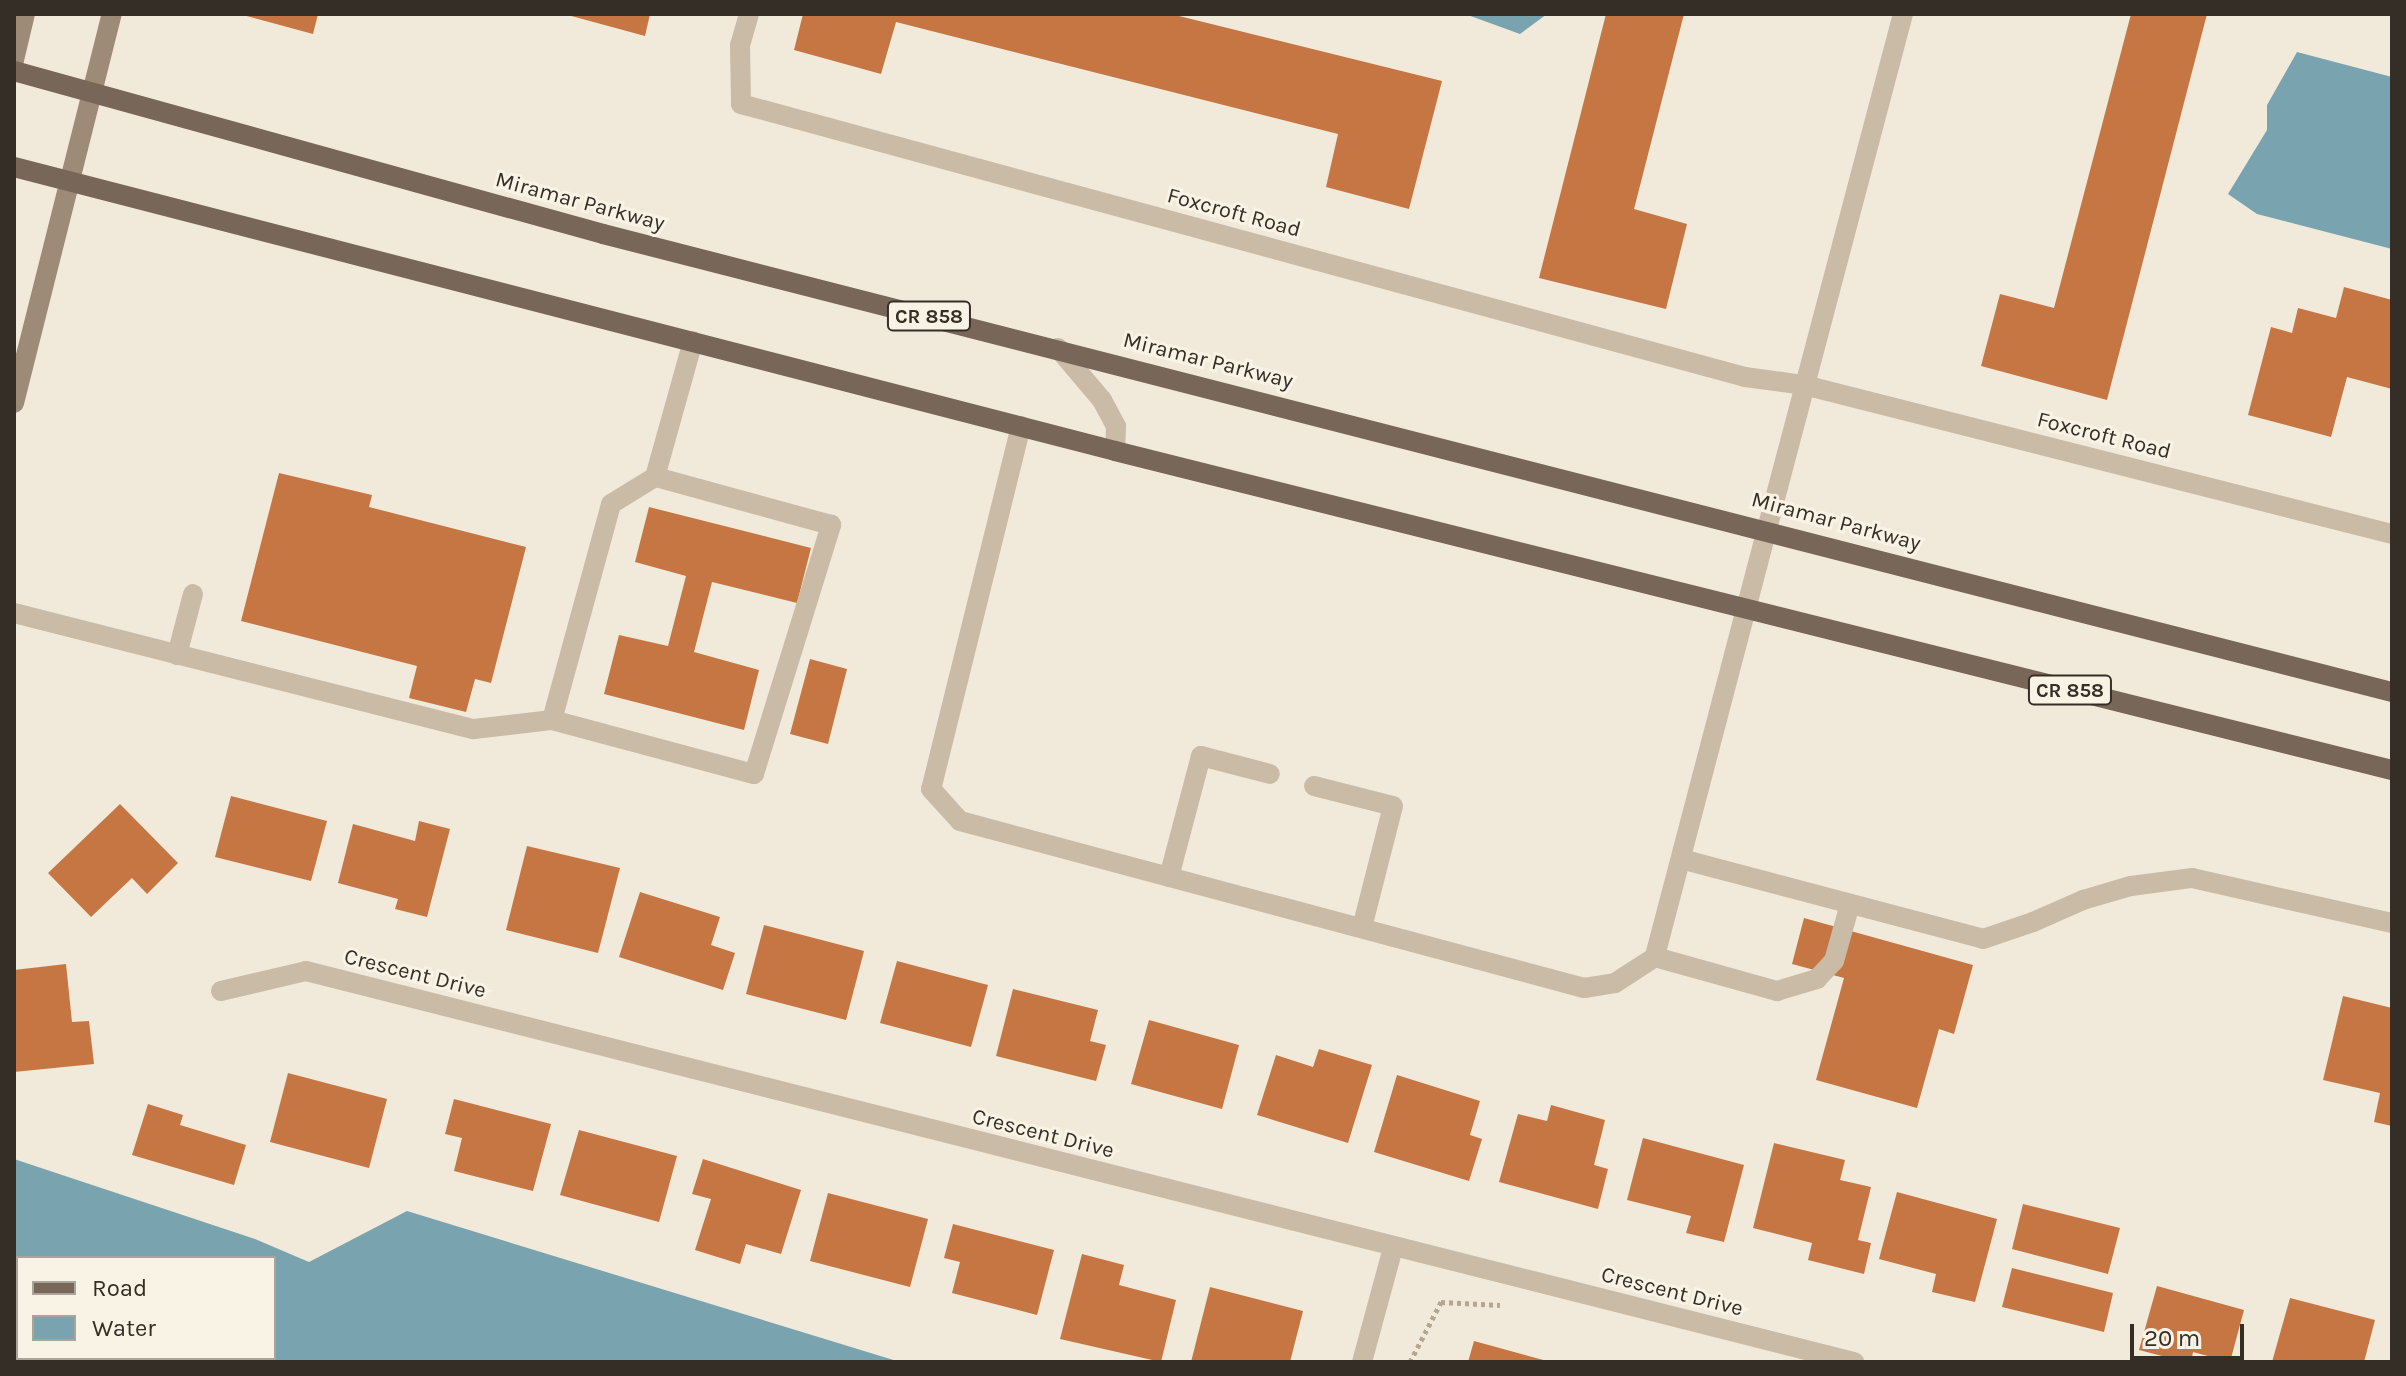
<!DOCTYPE html>
<style>
body{margin:0}
#map{position:relative;width:2406px;height:1376px;overflow:hidden;background:#f1eada;font-family:Karla,sans-serif}
div>[style]{position:absolute}
.water>*{inset:0;background:#79a4af}
.building>*{inset:0;background:#c67643}
.path>*{height:5px;margin-top:-2.5px;transform-origin:0;background:repeating-linear-gradient(90deg,#b5a690 0 4px,transparent 0 8px)}
.service>*{height:20px;margin:-10px;padding:0 10px;transform-origin:10px;border-radius:10px;background:#cabba6}
.minor>*{height:20px;margin:-10px;padding:0 10px;transform-origin:10px;border-radius:10px;background:#cabba6}
.secondary>*{height:20px;margin:-10px;padding:0 10px;transform-origin:10px;border-radius:10px;background:#9d8a77}
.primary>*{height:20px;margin:-10px;padding:0 10px;transform-origin:10px;border-radius:10px;background:#786758}
span{translate:-50% -50%;white-space:nowrap;text-align:center;line-height:1.15;-webkit-text-stroke:6px #f9f3e6;paint-order:stroke}
.shield-label span{padding:2px 6px;background:#f9f3e6;border:2px solid;border-radius:6px;-webkit-text-stroke-width:0}
.shield-label{font-size:20px;color:#352e27;font-weight:700}
.street-label{font-size:22px;color:#352e27}
.frame{position:absolute;inset:0;border:16px solid #352e27;pointer-events:none}
.legend{position:absolute;left:16px;top:1256px;width:260px;height:104px;box-sizing:border-box;background:#f9f3e6;border:2px solid #aba49a;margin:0;padding:10px 14px;list-style:none;font-size:24px;color:#352e27}
.legend li{display:flex;align-items:center;gap:16px;height:40px}
.legend b{width:40px;border:2px solid #aba49a}
.scale{position:absolute;left:2130px;top:1324px;width:114px;height:36px;box-sizing:border-box;border:4px solid #352e27;border-top:0;padding-left:10px;font-size:24px;line-height:28px;white-space:nowrap;color:#352e27;-webkit-text-stroke:6px #f9f3e6;paint-order:stroke}
</style>
<div id="map">
<div class="water">
<div style="clip-path:polygon(1465px 14px,1547px 14px,1520px 34px)"></div>
<div style="clip-path:polygon(2297px 52px,2392px 77px,2392px 249px,2257px 214px,2228px 194px,2267px 130px,2267px 105px)"></div>
<div style="clip-path:polygon(14px 1159px,255px 1239px,309px 1262px,407px 1211px,900px 1362px,110px 1362px,88px 1358px,274px 1358px,274px 1258px,18px 1258px,18px 1345px,14px 1345px)"></div>
</div>
<div class="building">
<div style="clip-path:polygon(239px 14px,318px 14px,313px 34px)"></div>
<div style="clip-path:polygon(564px 14px,650px 14px,645px 36px)"></div>
<div style="clip-path:polygon(803px 14px,1171px 14px,1442px 81px,1409px 209px,1326px 187px,1338px 134px,896px 22px,881px 74px,794px 50px)"></div>
<div style="clip-path:polygon(1606px 14px,1684px 14px,1634px 209px,1687px 224px,1666px 309px,1539px 278px)"></div>
<div style="clip-path:polygon(2131px 14px,2207px 14px,2107px 400px,1981px 366px,2000px 294px,2054px 308px)"></div>
<div style="clip-path:polygon(2344px 287px,2392px 300px,2392px 389px,2347px 377px,2331px 437px,2248px 415px,2271px 327px,2292px 333px,2298px 308px,2336px 318px)"></div>
<div style="clip-path:polygon(279px 473px,372px 495px,369px 507px,526px 547px,491px 683px,475px 679px,466px 712px,409px 698px,417px 666px,241px 621px)"></div>
<div style="clip-path:polygon(649px 507px,811px 548px,797px 603px,712px 582px,694px 652px,759px 670px,744px 730px,604px 694px,619px 635px,668px 646px,686px 576px,635px 562px)"></div>
<div style="clip-path:polygon(810px 659px,847px 669px,828px 744px,790px 734px)"></div>
<div style="clip-path:polygon(231px 796px,327px 821px,311px 881px,215px 857px)"></div>
<div style="clip-path:polygon(120px 804px,178px 863px,147px 894px,132px 878px,91px 917px,48px 873px)"></div>
<div style="clip-path:polygon(419px 821px,450px 829px,427px 917px,395px 909px,398px 899px,338px 883px,353px 824px,415px 841px)"></div>
<div style="clip-path:polygon(527px 846px,620px 868px,598px 953px,506px 930px)"></div>
<div style="clip-path:polygon(640px 892px,720px 917px,711px 945px,735px 953px,723px 990px,619px 957px)"></div>
<div style="clip-path:polygon(1804px 918px,1973px 965px,1954px 1034px,1939px 1029px,1917px 1108px,1816px 1080px,1844px 978px,1792px 964px)"></div>
<div style="clip-path:polygon(764px 925px,864px 951px,846px 1020px,746px 994px)"></div>
<div style="clip-path:polygon(897px 961px,988px 985px,971px 1047px,880px 1023px)"></div>
<div style="clip-path:polygon(66px 964px,72px 1022px,89px 1021px,94px 1064px,14px 1072px,14px 970px)"></div>
<div style="clip-path:polygon(1013px 989px,1098px 1010px,1090px 1041px,1106px 1045px,1096px 1081px,996px 1056px)"></div>
<div style="clip-path:polygon(2343px 996px,2392px 1008px,2392px 1126px,2374px 1122px,2380px 1093px,2323px 1080px)"></div>
<div style="clip-path:polygon(1149px 1020px,1239px 1045px,1222px 1109px,1131px 1084px)"></div>
<div style="clip-path:polygon(1319px 1049px,1372px 1065px,1348px 1143px,1257px 1115px,1276px 1055px,1313px 1067px)"></div>
<div style="clip-path:polygon(288px 1073px,387px 1099px,369px 1168px,270px 1142px)"></div>
<div style="clip-path:polygon(1397px 1075px,1480px 1101px,1470px 1135px,1482px 1139px,1469px 1181px,1374px 1152px)"></div>
<div style="clip-path:polygon(454px 1099px,551px 1124px,533px 1191px,454px 1171px,462px 1138px,445px 1134px)"></div>
<div style="clip-path:polygon(148px 1104px,183px 1115px,180px 1125px,246px 1145px,234px 1185px,132px 1155px)"></div>
<div style="clip-path:polygon(1551px 1105px,1605px 1120px,1594px 1165px,1608px 1169px,1598px 1209px,1499px 1182px,1518px 1114px,1547px 1121px)"></div>
<div style="clip-path:polygon(579px 1130px,677px 1156px,659px 1222px,560px 1195px)"></div>
<div style="clip-path:polygon(1643px 1138px,1744px 1165px,1724px 1242px,1686px 1233px,1691px 1216px,1627px 1200px)"></div>
<div style="clip-path:polygon(1774px 1143px,1845px 1160px,1840px 1180px,1871px 1187px,1858px 1240px,1871px 1243px,1864px 1274px,1808px 1260px,1812px 1243px,1753px 1228px)"></div>
<div style="clip-path:polygon(703px 1159px,801px 1190px,781px 1254px,746px 1244px,740px 1264px,695px 1250px,711px 1199px,692px 1194px)"></div>
<div style="clip-path:polygon(1897px 1192px,1997px 1219px,1975px 1302px,1932px 1292px,1936px 1274px,1879px 1259px)"></div>
<div style="clip-path:polygon(828px 1193px,928px 1219px,910px 1287px,810px 1261px)"></div>
<div style="clip-path:polygon(2023px 1204px,2120px 1228px,2108px 1274px,2012px 1249px)"></div>
<div style="clip-path:polygon(953px 1224px,1054px 1250px,1037px 1315px,952px 1293px,960px 1262px,944px 1258px)"></div>
<div style="clip-path:polygon(1082px 1254px,1124px 1265px,1119px 1285px,1176px 1300px,1161px 1362px,1060px 1339px)"></div>
<div style="clip-path:polygon(2012px 1268px,2113px 1293px,2104px 1332px,2002px 1307px)"></div>
<div style="clip-path:polygon(2157px 1286px,2244px 1310px,2230px 1362px,2193px 1352px,2191px 1362px,2185px 1362px,2139px 1350px)"></div>
<div style="clip-path:polygon(1210px 1287px,1303px 1311px,1290px 1362px,1191px 1362px)"></div>
<div style="clip-path:polygon(2290px 1298px,2375px 1320px,2364px 1362px,2272px 1362px)"></div>
<div style="clip-path:polygon(1474px 1341px,1547px 1361px,1547px 1362px,1468px 1362px)"></div>
</div>
<div class="path">
<div style="left:1410px;top:1362px;width:68px;rotate:-62.7deg"></div>
<div style="left:1441px;top:1302px;width:59px;rotate:2.9deg"></div>
</div>
<div class="service">
<div style="left:1058px;top:348px;width:68px;rotate:49.8deg"></div>
<div style="left:1102px;top:400px;width:30px;rotate:62deg"></div>
<div style="left:1116px;top:426px;width:25px;rotate:92deg"></div>
<div style="left:1021px;top:426px;width:374px;rotate:103.9deg"></div>
<div style="left:931px;top:789px;width:43px;rotate:47.8deg"></div>
<div style="left:960px;top:821px;width:646px;rotate:14.98deg"></div>
<div style="left:1584px;top:988px;width:31px;rotate:-9deg"></div>
<div style="left:1615px;top:983px;width:48px;rotate:-33deg"></div>
<div style="left:1767px;top:529px;width:442px;rotate:104.7deg"></div>
<div style="left:1655px;top:957px;width:127px;rotate:15.6deg"></div>
<div style="left:1777px;top:991px;width:42px;rotate:-16.7deg"></div>
<div style="left:1817px;top:979px;width:25px;rotate:-47deg"></div>
<div style="left:1834px;top:961px;width:59px;rotate:-74.3deg"></div>
<div style="left:14px;top:613px;width:474px;rotate:14.2deg"></div>
<div style="left:474px;top:729px;width:79px;rotate:-6.6deg"></div>
<div style="left:552px;top:720px;width:224px;rotate:-74.7deg"></div>
<div style="left:611px;top:504px;width:52px;rotate:-31.5deg"></div>
<div style="left:655px;top:477px;width:141px;rotate:-74.4deg"></div>
<div style="left:177px;top:655px;width:63px;rotate:-75.3deg"></div>
<div style="left:552px;top:720px;width:209px;rotate:15deg"></div>
<div style="left:754px;top:774px;width:261px;rotate:-72.8deg"></div>
<div style="left:831px;top:525px;width:182px;rotate:-164.7deg"></div>
<div style="left:1314px;top:786px;width:81px;rotate:14.2deg"></div>
<div style="left:1393px;top:806px;width:126px;rotate:104.3deg"></div>
<div style="left:1681px;top:859px;width:312px;rotate:14.8deg"></div>
<div style="left:1983px;top:939px;width:53px;rotate:-18.8deg"></div>
<div style="left:2033px;top:922px;width:55px;rotate:-23.7deg"></div>
<div style="left:2083px;top:900px;width:50px;rotate:-16.3deg"></div>
<div style="left:2131px;top:886px;width:62px;rotate:-7.5deg"></div>
<div style="left:2192px;top:878px;width:205px;rotate:12.7deg"></div>
<div style="left:1169px;top:877px;width:125px;rotate:-75.2deg"></div>
<div style="left:1201px;top:756px;width:71px;rotate:14.6deg"></div>
</div>
<div class="minor">
<div style="left:749px;top:14px;width:32px;rotate:106deg"></div>
<div style="left:740px;top:45px;width:59px;rotate:89deg"></div>
<div style="left:741px;top:104px;width:1040px;rotate:15.21deg"></div>
<div style="left:1745px;top:377px;width:60px;rotate:7.7deg"></div>
<div style="left:1804px;top:385px;width:607px;rotate:14.22deg"></div>
<div style="left:1767px;top:529px;width:533px;rotate:-75.21deg"></div>
<div style="left:221px;top:991px;width:87px;rotate:-13.2deg"></div>
<div style="left:306px;top:971px;width:1597px;rotate:14.18deg"></div>
<div style="left:1362px;top:1362px;width:118px;rotate:-74.8deg"></div>
</div>
<div class="secondary">
<div style="left:14px;top:60px;width:47px;rotate:-76.6deg"></div>
<div style="left:14px;top:403px;width:401px;rotate:-75.9deg"></div>
</div>
<div class="primary">
<div style="left:14px;top:71px;width:611px;rotate:15.47deg"></div>
<div style="left:603px;top:234px;width:1847px;rotate:14.36deg"></div>
<div style="left:14px;top:167px;width:1137px;rotate:14.46deg"></div>
<div style="left:1115px;top:451px;width:1316px;rotate:14.03deg"></div>
</div>
<div class="shield-label">
<span style="left:929px;top:316px">CR 858</span>
<span style="left:2070px;top:690px">CR 858</span>
</div>
<div class="street-label">
<span style="left:580px;top:202px;rotate:15deg">Miramar Parkway</span>
<span style="left:1234px;top:213px;rotate:15deg">Foxcroft Road</span>
<span style="left:1208px;top:361px;rotate:14deg">Miramar Parkway</span>
<span style="left:2104px;top:436px;rotate:14deg">Foxcroft Road</span>
<span style="left:1836px;top:522px;rotate:15deg">Miramar Parkway</span>
<span style="left:415px;top:974px;rotate:14deg">Crescent Drive</span>
<span style="left:1043px;top:1134px;rotate:14deg">Crescent Drive</span>
<span style="left:1672px;top:1292px;rotate:14deg">Crescent Drive</span>
</div>
<div class="frame"></div>
<ul class="legend">
<li><b style="height:10px;background:#786758"></b>Road</li>
<li><b style="height:22px;background:#79a4af"></b>Water</li>
</ul>
<div class="scale">20 m</div>
</div>
